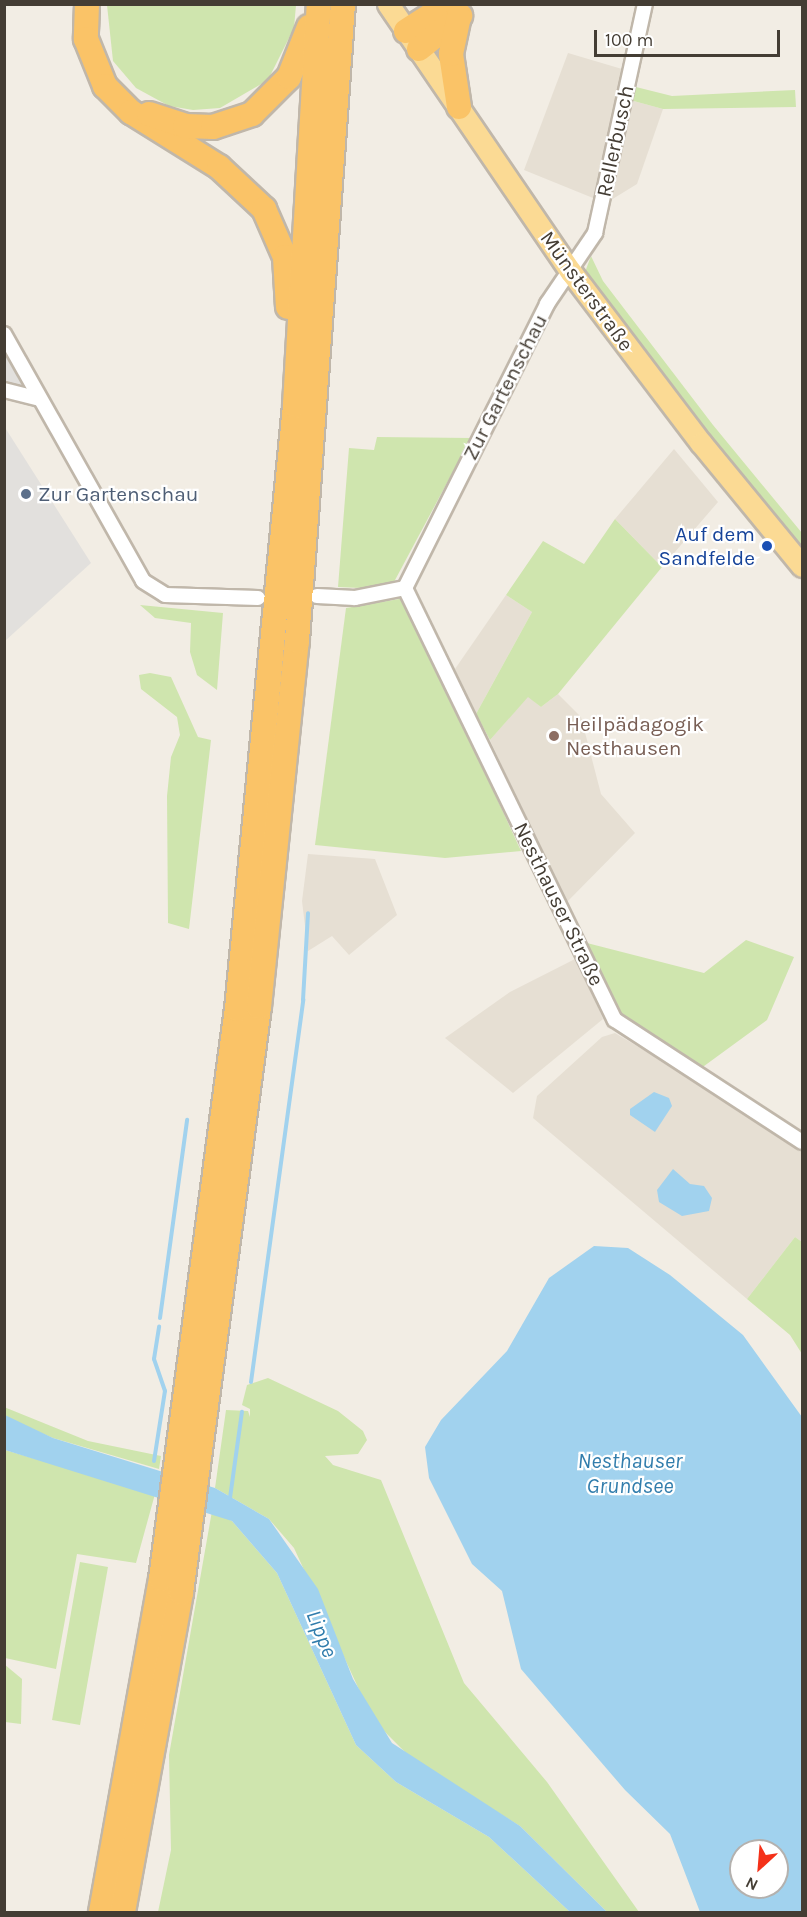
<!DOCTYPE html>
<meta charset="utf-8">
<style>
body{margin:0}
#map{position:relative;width:807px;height:1917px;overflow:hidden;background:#f2ede4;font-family:Karla,sans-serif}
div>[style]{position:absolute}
.residential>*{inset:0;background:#e6dfd3}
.green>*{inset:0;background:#cfe5ae}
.parking>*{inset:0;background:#e2e0dd}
.water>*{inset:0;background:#a1d2ee}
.stream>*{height:4px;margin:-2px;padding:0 2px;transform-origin:2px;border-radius:2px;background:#a1d2ee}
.roads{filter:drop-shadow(2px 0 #c0b7aa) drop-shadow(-2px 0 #c0b7aa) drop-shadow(0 2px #c0b7aa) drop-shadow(0 -2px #c0b7aa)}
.street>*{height:14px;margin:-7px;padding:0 7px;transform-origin:7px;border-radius:7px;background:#fff}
.primary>*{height:21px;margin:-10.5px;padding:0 10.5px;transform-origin:10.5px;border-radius:10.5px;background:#fbda94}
.highway>*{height:24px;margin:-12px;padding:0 12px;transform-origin:12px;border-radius:12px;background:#fac367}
.dots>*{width:16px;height:16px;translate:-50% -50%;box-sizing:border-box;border:3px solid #fff;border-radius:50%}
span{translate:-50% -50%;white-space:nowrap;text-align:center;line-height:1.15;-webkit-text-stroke:4.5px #fff;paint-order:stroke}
.street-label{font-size:21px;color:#443d34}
.service-label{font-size:21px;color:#4e5e75}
.left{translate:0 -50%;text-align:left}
.transit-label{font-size:21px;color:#164399}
.right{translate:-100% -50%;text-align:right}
.education-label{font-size:21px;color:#785e54}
.water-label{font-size:22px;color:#317dac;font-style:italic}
.frame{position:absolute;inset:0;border:6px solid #443d34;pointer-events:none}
.north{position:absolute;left:729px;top:1839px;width:60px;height:60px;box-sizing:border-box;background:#fff;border:2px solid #b4b1ae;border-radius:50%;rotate:206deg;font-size:16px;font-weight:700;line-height:24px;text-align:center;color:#443d34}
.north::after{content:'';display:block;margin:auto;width:21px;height:27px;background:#f43119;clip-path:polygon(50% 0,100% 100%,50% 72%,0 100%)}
.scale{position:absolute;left:594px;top:30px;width:186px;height:27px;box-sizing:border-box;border:3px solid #443d34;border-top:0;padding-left:8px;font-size:18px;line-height:21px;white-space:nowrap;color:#443d34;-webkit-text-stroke:4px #fff;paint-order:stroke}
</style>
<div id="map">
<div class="residential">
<div style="clip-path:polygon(568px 53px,622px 69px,593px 198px,524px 170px)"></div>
<div style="clip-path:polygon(630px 100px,663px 109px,637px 184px,611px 200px)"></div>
<div style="clip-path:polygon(674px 449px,718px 502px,662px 567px,615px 519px)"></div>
<div style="clip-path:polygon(506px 595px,532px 612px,476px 714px,455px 669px)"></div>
<div style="clip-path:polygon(558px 694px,581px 717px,601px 794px,635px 833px,565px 904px,490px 740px,528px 696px,541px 707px)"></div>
<div style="clip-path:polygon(308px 854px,375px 859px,397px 915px,349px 955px,332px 936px,308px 951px,302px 901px)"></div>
<div style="clip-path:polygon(577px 958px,603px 1019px,513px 1093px,445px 1038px,510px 992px)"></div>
<div style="clip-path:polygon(615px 1033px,802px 1144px,802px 1242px,795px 1237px,747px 1299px,533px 1118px,537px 1096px,602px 1037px)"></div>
</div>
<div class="green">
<div style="clip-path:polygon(107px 5px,107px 4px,296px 5px,294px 28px,268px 80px,220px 108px,193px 110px,169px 106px,136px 88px,113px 61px)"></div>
<div style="clip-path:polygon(632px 86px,672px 96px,795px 90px,796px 107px,663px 109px,630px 100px)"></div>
<div style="clip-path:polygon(591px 256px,603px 281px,713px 425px,802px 533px,802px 549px,633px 339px,585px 272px)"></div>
<div style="clip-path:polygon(377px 437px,471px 438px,394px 582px,383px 589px,338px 587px,349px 448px,374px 450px)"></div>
<div style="clip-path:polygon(615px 519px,662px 567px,558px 694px,541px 707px,528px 697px,490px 740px,476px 714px,532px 612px,506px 595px,543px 541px,584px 564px)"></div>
<div style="clip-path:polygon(405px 598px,521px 851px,445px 858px,315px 845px,346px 608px)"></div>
<div style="clip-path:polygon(140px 605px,223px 613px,217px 690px,197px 675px,190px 652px,191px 623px,155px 618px)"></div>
<div style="clip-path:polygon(150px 673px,171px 677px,198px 737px,211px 740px,189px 929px,168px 923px,167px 796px,171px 757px,180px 735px,177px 717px,141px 689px,139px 675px)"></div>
<div style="clip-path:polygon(746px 940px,794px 957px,767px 1020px,700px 1069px,620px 1012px,583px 942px,704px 973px)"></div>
<div style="clip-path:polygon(795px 1237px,802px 1242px,802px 1354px,790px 1335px,747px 1299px)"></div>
<div style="clip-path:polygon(268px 1378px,338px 1411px,363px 1431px,367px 1440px,358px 1454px,325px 1456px,333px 1465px,381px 1480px,464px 1683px,547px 1782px,639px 1912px,607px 1912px,520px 1826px,414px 1761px,373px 1720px,294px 1548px,269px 1519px,215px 1488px,226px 1410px,248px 1411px,250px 1417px,250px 1409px,242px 1405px,247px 1385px)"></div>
<div style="clip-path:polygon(4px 1407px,88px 1441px,161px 1456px,159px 1469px,53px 1438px,15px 1422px,5px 1415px)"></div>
<div style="clip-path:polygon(5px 1450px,155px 1494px,136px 1563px,77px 1554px,56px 1669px,5px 1658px)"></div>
<div style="clip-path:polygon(212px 1511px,232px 1521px,277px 1573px,356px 1745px,396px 1782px,489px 1837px,570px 1912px,158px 1912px,171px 1850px,169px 1755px)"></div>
<div style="clip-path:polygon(80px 1562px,108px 1567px,80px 1725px,52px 1720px)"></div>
<div style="clip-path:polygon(4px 1664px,22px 1679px,21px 1724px,5px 1722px)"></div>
</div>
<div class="parking">
<div style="clip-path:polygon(5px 340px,36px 397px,5px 389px)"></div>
<div style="clip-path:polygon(4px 426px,91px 563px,5px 641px,4px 641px)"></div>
</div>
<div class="water">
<div style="clip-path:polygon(654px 1092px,669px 1098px,672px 1106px,655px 1132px,630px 1115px,630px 1109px)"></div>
<div style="clip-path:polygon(673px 1169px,690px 1184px,704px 1186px,712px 1198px,709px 1211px,682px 1216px,659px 1202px,657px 1190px)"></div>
<div style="clip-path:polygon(evenodd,594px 1246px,628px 1248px,670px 1275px,743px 1335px,802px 1417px,802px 1912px,700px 1912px,670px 1834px,625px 1790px,521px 1669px,502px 1591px,472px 1564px,429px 1478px,425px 1447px,441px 1420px,507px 1351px,549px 1278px,594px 1246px,741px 1851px,777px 1851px,777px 1887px,741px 1887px,741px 1851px)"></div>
<div style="clip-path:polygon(5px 1415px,53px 1438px,215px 1488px,269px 1519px,318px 1589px,353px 1679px,392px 1743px,520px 1826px,607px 1912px,570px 1912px,489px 1837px,396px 1782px,356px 1745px,277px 1573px,232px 1521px,5px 1450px)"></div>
</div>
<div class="stream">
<div style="left:160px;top:1318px;width:200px;rotate:-82.2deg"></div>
<div style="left:251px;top:1382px;width:386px;rotate:-82.2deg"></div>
<div style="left:303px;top:1000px;width:87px;rotate:-86.7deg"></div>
<div style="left:154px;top:1461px;width:71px;rotate:-81.1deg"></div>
<div style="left:165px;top:1391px;width:34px;rotate:-109deg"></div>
<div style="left:154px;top:1359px;width:33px;rotate:-81deg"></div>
<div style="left:230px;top:1498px;width:87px;rotate:-82.1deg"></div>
</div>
<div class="roads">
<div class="street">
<div style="left:4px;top:334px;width:283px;rotate:60.6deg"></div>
<div style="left:143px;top:581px;width:26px;rotate:32deg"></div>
<div style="left:165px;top:595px;width:93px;rotate:1.8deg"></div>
<div style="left:4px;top:390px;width:37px;rotate:14deg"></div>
<div style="left:405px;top:588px;width:480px;rotate:64.1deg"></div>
<div style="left:615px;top:1020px;width:223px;rotate:33.1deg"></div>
<div style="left:317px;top:596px;width:38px;rotate:3deg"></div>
<div style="left:355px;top:598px;width:51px;rotate:-11.3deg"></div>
<div style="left:405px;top:588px;width:318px;rotate:-63.4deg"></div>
<div style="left:547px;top:304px;width:86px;rotate:-55.9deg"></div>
<div style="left:595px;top:233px;width:234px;rotate:-77.7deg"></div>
</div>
<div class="primary">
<div style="left:388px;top:4px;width:325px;rotate:55.7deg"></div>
<div style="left:571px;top:272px;width:215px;rotate:52.8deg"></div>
<div style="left:701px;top:443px;width:159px;rotate:50.6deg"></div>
</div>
<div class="highway">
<div style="left:87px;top:4px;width:35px;rotate:92deg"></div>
<div style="left:86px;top:39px;width:51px;rotate:68deg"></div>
<div style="left:105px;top:86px;width:37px;rotate:45deg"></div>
<div style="left:131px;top:112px;width:104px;rotate:32deg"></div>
<div style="left:219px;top:167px;width:62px;rotate:43deg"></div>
<div style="left:264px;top:209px;width:52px;rotate:66.4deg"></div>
<div style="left:285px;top:257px;width:50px;rotate:86.6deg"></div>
<div style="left:406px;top:31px;width:50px;rotate:-32.7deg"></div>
<div style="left:419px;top:49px;width:53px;rotate:-38.8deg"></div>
<div style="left:459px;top:107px;width:54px;rotate:-98.6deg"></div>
<div style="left:451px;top:54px;width:38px;rotate:-78deg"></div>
<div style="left:149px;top:114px;width:38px;rotate:18deg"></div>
<div style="left:185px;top:126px;width:28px;rotate:2deg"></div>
<div style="left:213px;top:127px;width:41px;rotate:-18.4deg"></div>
<div style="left:252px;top:114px;width:52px;rotate:-45deg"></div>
<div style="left:289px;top:77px;width:54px;rotate:-68.2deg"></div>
<div style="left:101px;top:1912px;width:338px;rotate:-79.8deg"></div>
<div style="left:161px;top:1579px;width:575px;rotate:-82.41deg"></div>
<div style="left:237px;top:1009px;width:607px;rotate:-84.51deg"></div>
<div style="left:295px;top:405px;width:402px;rotate:-86.6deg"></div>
<div style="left:123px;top:1912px;width:324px;rotate:-79.7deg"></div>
<div style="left:181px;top:1593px;width:591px;rotate:-82.42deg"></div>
<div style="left:259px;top:1007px;width:368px;rotate:-84.1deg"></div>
<div style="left:297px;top:641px;width:639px;rotate:-85.87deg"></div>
</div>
</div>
<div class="dots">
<div style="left:26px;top:494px;background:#5c6f8a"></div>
<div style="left:767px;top:546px;background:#1a4fb4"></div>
<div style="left:554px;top:736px;background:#8d6e63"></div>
</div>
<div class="street-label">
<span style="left:615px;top:141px;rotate:-78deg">Rellerbusch</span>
<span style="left:587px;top:291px;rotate:54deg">Münsterstraße</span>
<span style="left:505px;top:387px;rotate:-63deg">Zur Gartenschau</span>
<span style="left:559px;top:904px;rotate:64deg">Nesthauser Straße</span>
</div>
<div class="service-label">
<span class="left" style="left:38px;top:494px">Zur Gartenschau</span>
</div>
<div class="transit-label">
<span class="right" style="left:755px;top:546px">Auf dem<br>Sandfelde</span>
</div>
<div class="education-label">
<span class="left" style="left:566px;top:736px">Heilpädagogik<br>Nesthausen</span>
</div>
<div class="water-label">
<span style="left:630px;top:1474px">Nesthauser<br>Grundsee</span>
<span style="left:321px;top:1634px;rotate:68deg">Lippe</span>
</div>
<div class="frame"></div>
<div class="north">N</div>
<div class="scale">100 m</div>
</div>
